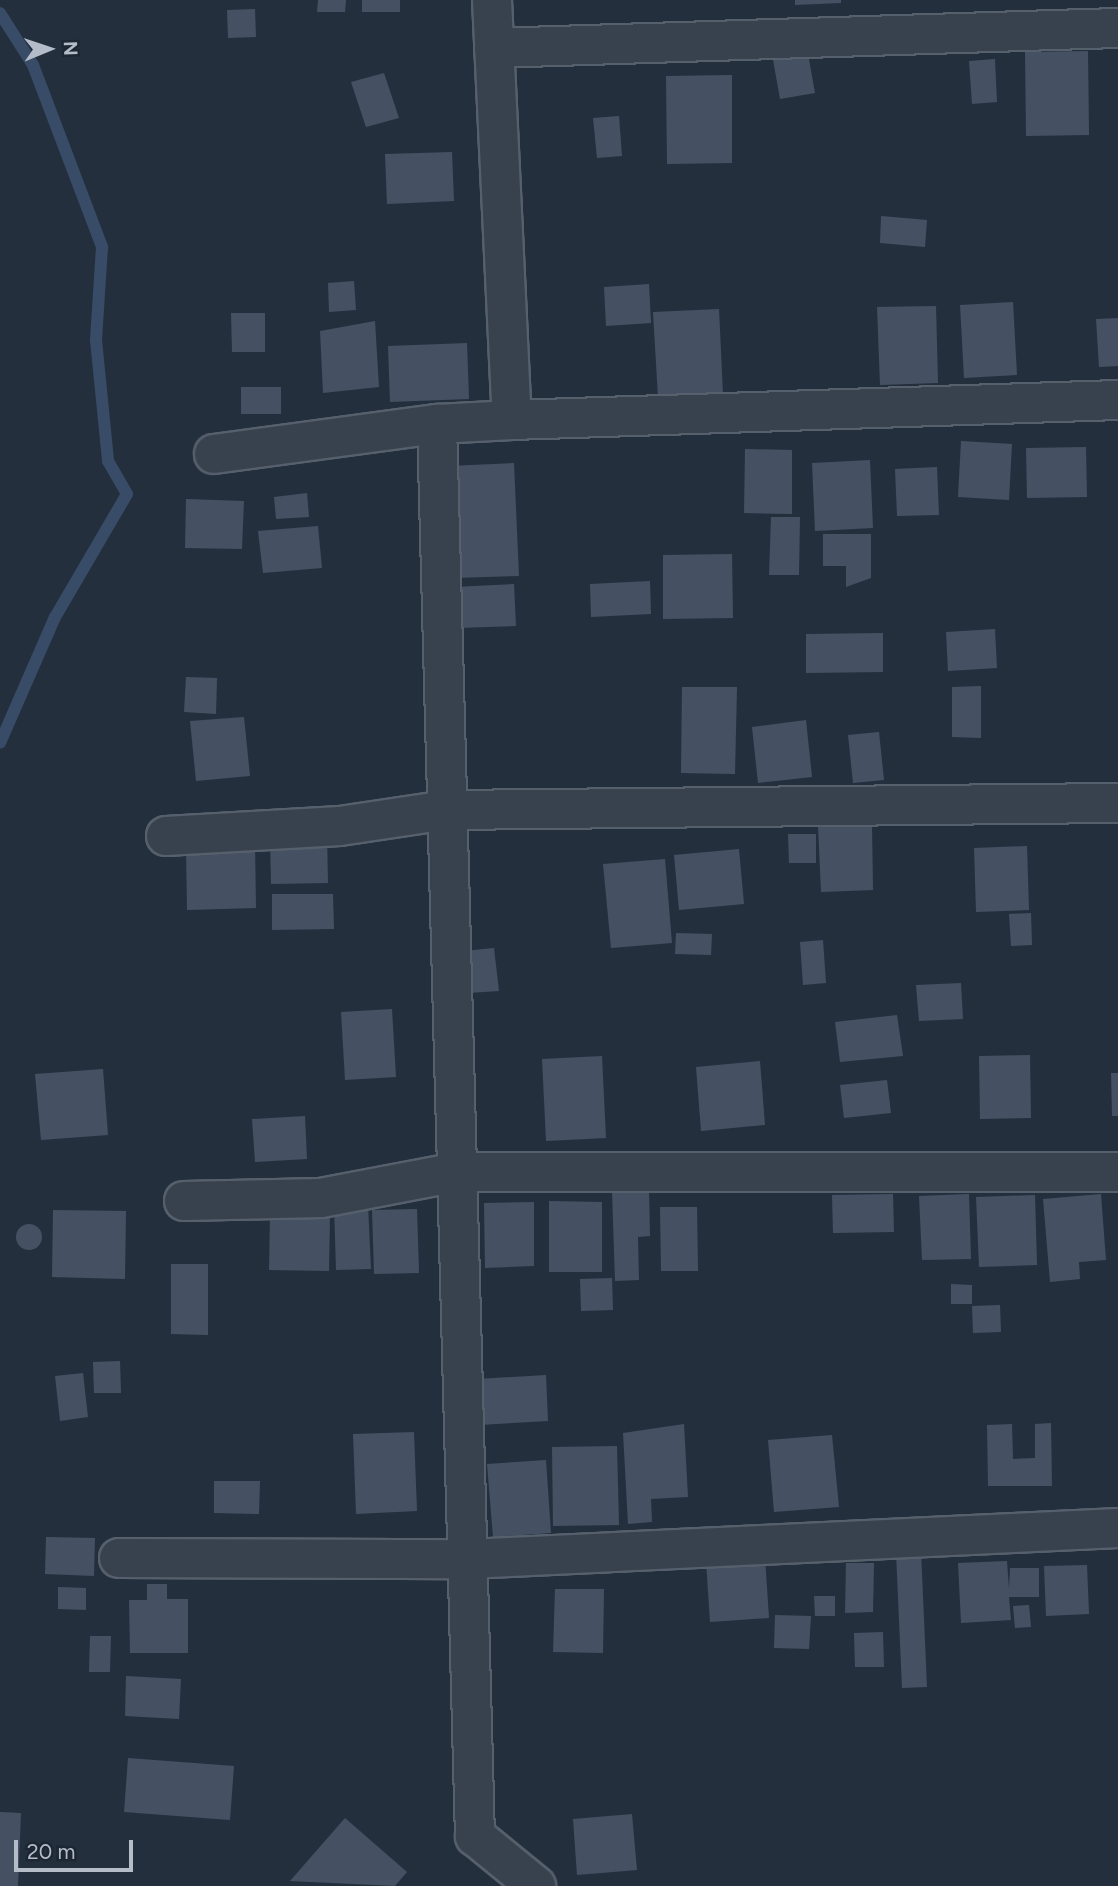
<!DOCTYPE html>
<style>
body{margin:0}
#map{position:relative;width:1118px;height:1886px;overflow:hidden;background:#242f3e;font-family:Figtree,sans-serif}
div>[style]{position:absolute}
.stream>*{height:12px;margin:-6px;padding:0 6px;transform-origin:6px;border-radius:6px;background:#394c67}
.building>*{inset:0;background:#455162}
.round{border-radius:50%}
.roads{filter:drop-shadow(2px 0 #565f6c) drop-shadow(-2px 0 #565f6c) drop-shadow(0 2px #565f6c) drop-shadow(0 -2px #565f6c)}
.minor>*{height:38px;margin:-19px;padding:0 19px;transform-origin:19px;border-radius:19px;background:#38414e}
span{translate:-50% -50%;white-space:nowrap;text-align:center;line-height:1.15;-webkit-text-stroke:6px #1d2633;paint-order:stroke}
.north{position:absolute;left:14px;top:14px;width:70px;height:70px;-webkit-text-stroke:5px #1d2633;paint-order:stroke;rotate:88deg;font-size:19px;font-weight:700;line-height:28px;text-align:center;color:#b4bcc9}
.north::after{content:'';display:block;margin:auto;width:24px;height:32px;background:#b4bcc9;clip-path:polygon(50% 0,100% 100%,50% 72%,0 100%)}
.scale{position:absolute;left:14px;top:1840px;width:119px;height:32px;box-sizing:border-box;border:4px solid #b4bcc9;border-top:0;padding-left:9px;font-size:21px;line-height:24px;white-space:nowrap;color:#b4bcc9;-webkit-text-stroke:5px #1d2633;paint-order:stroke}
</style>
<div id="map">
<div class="stream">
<div style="left:0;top:13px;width:62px;rotate:57.6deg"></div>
<div style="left:33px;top:65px;width:195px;rotate:69.2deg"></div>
<div style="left:102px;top:247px;width:93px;rotate:93.7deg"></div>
<div style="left:96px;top:340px;width:122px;rotate:84.3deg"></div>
<div style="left:108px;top:461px;width:38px;rotate:60deg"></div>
<div style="left:127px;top:494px;width:143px;rotate:120.3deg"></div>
<div style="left:55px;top:617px;width:137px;rotate:113.6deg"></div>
</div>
<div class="building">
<div style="clip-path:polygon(318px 0,346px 0,345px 12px,317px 12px)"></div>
<div style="clip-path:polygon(362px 0,400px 0,400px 12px,362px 12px)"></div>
<div style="clip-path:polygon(795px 0,841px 0,841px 3px,795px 5px)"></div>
<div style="clip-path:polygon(255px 9px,256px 37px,228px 38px,227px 10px)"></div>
<div style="clip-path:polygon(807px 48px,815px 93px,780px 99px,772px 54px)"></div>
<div style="clip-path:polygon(1088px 51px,1089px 135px,1026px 136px,1025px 52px)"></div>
<div style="clip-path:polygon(995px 59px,997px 102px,972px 104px,969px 61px)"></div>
<div style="clip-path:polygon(384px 73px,399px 118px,366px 127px,351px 82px)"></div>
<div style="clip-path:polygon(732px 75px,732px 163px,667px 164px,666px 76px)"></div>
<div style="clip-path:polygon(619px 116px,622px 156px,597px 158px,593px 118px)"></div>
<div style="clip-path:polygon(452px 152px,454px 201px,387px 204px,385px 154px)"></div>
<div style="clip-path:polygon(881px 216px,927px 220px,925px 247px,880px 243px)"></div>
<div style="clip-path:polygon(354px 281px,356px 310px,329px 312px,328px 283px)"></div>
<div style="clip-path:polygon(649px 284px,651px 323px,606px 326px,604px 287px)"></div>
<div style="clip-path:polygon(1013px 302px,1017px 375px,964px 378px,960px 305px)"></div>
<div style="clip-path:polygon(936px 306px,938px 383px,880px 385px,877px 307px)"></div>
<div style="clip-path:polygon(719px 309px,723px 394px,658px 398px,653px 312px)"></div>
<div style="clip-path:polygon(231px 313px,265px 313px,265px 352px,232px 352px)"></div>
<div style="clip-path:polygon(1118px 318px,1118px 366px,1099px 367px,1096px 319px)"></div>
<div style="clip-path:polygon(375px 321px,379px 387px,323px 393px,320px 331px)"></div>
<div style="clip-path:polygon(467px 343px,469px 399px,390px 402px,388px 346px)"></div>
<div style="clip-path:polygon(241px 387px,281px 387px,281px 414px,241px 414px)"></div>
<div style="clip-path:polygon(961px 441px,1012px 444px,1009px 500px,958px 497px)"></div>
<div style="clip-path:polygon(1086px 447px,1087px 497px,1027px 498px,1026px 448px)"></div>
<div style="clip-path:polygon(745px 449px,792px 450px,792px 514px,744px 513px)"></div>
<div style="clip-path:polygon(870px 460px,873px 528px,815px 531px,812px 463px)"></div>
<div style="clip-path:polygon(514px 463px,519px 576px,454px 578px,449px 466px)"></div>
<div style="clip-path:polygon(937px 467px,939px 515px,897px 516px,895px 469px)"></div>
<div style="clip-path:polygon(307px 493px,309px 517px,276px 519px,274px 497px)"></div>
<div style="clip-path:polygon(186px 499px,244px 501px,242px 549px,185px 548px)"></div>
<div style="clip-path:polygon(771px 517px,800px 517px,799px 575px,769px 575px)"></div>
<div style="clip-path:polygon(318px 526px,322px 568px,263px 573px,258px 531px)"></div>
<div style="clip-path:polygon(823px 534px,871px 534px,871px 578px,846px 587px,846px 566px,823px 566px)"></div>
<div style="clip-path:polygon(732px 554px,733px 618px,663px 619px,663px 555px)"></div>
<div style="clip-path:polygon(650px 581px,651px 614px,591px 617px,590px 584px)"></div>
<div style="clip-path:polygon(514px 584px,516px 626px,457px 628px,455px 587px)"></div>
<div style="clip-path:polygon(995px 629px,997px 668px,948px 671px,946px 632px)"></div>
<div style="clip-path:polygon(883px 633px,883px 672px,806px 673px,806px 634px)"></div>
<div style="clip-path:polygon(186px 677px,217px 678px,216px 714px,184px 712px)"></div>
<div style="clip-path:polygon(981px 686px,981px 738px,952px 737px,952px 687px)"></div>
<div style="clip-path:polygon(682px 687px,737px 687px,735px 774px,681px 773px)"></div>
<div style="clip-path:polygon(244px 717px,250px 776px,196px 781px,190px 721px)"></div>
<div style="clip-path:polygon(806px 720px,812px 777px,758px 783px,752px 727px)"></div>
<div style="clip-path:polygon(879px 732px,884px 780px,853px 783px,848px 735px)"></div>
<div style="clip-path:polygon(872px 824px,873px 890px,821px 892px,818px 826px)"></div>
<div style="clip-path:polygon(327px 834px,328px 883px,271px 884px,270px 835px)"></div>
<div style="clip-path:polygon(788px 834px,816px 834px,816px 863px,789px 863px)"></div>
<div style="clip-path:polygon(255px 844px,256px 908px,187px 910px,186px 846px)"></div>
<div style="clip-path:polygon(1027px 846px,1029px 910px,976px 912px,974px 848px)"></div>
<div style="clip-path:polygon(739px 849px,744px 904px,679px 910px,674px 855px)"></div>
<div style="clip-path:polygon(665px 859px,672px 943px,611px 948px,603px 864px)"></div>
<div style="clip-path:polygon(272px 894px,333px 894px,334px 929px,272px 930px)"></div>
<div style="clip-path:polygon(1031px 913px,1032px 945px,1011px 946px,1009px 914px)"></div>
<div style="clip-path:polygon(676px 933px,712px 934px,711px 955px,675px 954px)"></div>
<div style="clip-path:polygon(823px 940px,826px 983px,803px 985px,800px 942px)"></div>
<div style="clip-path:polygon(494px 948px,499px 991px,469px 993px,464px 951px)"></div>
<div style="clip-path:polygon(961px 983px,963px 1019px,919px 1021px,916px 985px)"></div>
<div style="clip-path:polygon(392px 1009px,396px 1077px,345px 1080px,341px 1012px)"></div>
<div style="clip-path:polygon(897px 1015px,903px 1056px,840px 1062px,835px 1022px)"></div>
<div style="clip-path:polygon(1030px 1055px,1031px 1118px,980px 1119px,979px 1056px)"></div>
<div style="clip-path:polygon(602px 1056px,606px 1138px,546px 1141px,542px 1059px)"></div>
<div style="clip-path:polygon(760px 1061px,765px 1125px,701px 1131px,696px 1067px)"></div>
<div style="clip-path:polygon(103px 1069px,108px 1135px,41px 1140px,35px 1074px)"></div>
<div style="clip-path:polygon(1111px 1073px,1118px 1073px,1118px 1116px,1112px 1116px)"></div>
<div style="clip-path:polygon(887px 1080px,891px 1113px,844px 1118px,840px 1085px)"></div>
<div style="clip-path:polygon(305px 1116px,307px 1159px,255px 1162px,252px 1119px)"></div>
<div style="clip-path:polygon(649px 1190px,650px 1236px,638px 1237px,639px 1280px,615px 1281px,612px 1191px)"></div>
<div style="clip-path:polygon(893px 1194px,894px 1232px,833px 1233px,832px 1195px)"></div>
<div style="clip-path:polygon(969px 1194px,971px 1259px,922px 1260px,919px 1196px)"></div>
<div style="clip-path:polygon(1101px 1194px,1106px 1260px,1079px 1262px,1080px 1279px,1050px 1282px,1043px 1199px)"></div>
<div style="clip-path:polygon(1035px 1195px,1037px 1265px,979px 1267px,976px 1197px)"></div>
<div style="clip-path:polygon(549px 1201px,602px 1202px,602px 1272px,549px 1272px)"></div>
<div style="clip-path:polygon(534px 1202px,534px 1266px,485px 1268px,484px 1203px)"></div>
<div style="clip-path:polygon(368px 1205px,371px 1269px,336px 1270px,334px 1206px)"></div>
<div style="clip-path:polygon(660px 1207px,697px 1207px,698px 1271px,661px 1271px)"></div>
<div style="clip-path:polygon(417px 1209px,419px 1273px,374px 1274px,372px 1210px)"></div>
<div style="clip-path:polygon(53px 1210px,126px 1211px,125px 1279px,52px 1277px)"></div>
<div style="clip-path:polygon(270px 1213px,330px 1214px,329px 1271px,269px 1270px)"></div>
<div class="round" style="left:16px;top:1224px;width:26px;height:26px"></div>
<div style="clip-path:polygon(171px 1264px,208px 1264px,208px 1335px,171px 1334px)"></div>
<div style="clip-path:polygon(612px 1278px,613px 1310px,581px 1311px,580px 1279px)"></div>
<div style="clip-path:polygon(951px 1284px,972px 1285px,972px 1304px,951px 1304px)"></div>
<div style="clip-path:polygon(1000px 1305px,1001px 1332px,973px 1333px,972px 1306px)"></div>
<div style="clip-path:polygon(120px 1361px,121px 1393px,94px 1393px,93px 1362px)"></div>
<div style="clip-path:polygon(83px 1373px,88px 1417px,60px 1421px,55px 1376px)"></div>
<div style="clip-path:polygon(546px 1375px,548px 1421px,479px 1425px,477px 1379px)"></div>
<div style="clip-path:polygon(1051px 1423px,1052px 1486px,988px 1486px,987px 1425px,1012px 1424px,1013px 1459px,1035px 1458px,1035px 1424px)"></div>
<div style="clip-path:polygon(684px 1424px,688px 1497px,651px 1499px,652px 1522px,628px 1524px,623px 1433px)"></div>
<div style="clip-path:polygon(414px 1432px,417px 1511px,356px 1514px,353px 1434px)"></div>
<div style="clip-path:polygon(832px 1435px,839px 1507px,774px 1512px,768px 1440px)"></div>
<div style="clip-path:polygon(617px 1446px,619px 1525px,553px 1526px,552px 1447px)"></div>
<div style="clip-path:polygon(546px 1460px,551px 1533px,493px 1537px,487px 1464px)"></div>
<div style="clip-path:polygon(214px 1481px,260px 1481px,259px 1514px,214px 1513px)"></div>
<div style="clip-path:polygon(46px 1537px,95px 1538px,94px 1576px,45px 1574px)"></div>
<div style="clip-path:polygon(921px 1551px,927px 1687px,902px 1688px,896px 1552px)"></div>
<div style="clip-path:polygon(765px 1557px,769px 1618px,710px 1622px,706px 1561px)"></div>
<div style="clip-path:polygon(1007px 1561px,1009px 1589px,1010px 1568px,1039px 1568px,1039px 1597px,1009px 1597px,1011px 1620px,961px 1623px,958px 1563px)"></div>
<div style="clip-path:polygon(846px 1563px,874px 1563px,873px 1612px,845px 1613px)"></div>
<div style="clip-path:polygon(1087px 1565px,1089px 1614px,1046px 1616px,1044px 1566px)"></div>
<div style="clip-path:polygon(147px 1584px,167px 1584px,167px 1599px,188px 1599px,188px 1653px,130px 1653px,129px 1600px,147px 1600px)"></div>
<div style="clip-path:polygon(58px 1587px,86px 1588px,86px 1610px,58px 1609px)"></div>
<div style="clip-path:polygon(555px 1589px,604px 1589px,603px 1653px,553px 1652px)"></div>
<div style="clip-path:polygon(814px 1596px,835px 1596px,835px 1616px,815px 1616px)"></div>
<div style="clip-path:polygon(1029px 1605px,1031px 1627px,1015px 1628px,1013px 1606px)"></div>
<div style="clip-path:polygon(775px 1615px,811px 1616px,809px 1649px,774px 1648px)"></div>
<div style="clip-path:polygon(883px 1632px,884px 1667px,855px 1667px,854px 1633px)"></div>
<div style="clip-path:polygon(90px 1636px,111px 1636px,110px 1672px,89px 1672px)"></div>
<div style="clip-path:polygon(126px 1676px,181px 1679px,179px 1719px,125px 1716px)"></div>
<div style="clip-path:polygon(128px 1758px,234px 1766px,230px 1820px,124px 1812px)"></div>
<div style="clip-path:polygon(0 1812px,21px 1813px,18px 1886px,0 1886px)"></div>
<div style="clip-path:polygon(632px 1814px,637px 1870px,577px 1875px,573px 1819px)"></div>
<div style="clip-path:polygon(345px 1818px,407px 1872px,395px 1886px,290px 1881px)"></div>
</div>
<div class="roads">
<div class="minor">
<div style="left:492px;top:0;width:420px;rotate:87.3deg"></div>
<div style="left:512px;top:420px;width:75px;rotate:176.9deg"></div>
<div style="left:437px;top:424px;width:1413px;rotate:88.46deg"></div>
<div style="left:475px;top:1836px;width:79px;rotate:39.3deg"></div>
<div style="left:494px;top:48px;width:624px;rotate:-1.84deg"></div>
<div style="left:512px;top:420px;width:606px;rotate:-1.89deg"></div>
<div style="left:214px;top:454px;width:225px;rotate:-7.7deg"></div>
<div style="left:166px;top:836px;width:174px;rotate:-3.3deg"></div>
<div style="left:340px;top:826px;width:108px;rotate:-8.5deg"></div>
<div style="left:447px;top:810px;width:671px;rotate:-0.6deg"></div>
<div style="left:184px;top:1201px;width:137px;rotate:-1.3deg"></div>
<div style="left:321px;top:1198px;width:138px;rotate:-10.8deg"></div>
<div style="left:457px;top:1172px;width:661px"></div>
<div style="left:119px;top:1558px;width:349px;rotate:0.2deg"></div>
<div style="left:468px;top:1559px;width:651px;rotate:-2.73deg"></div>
</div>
</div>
<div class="north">N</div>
<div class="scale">20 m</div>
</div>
